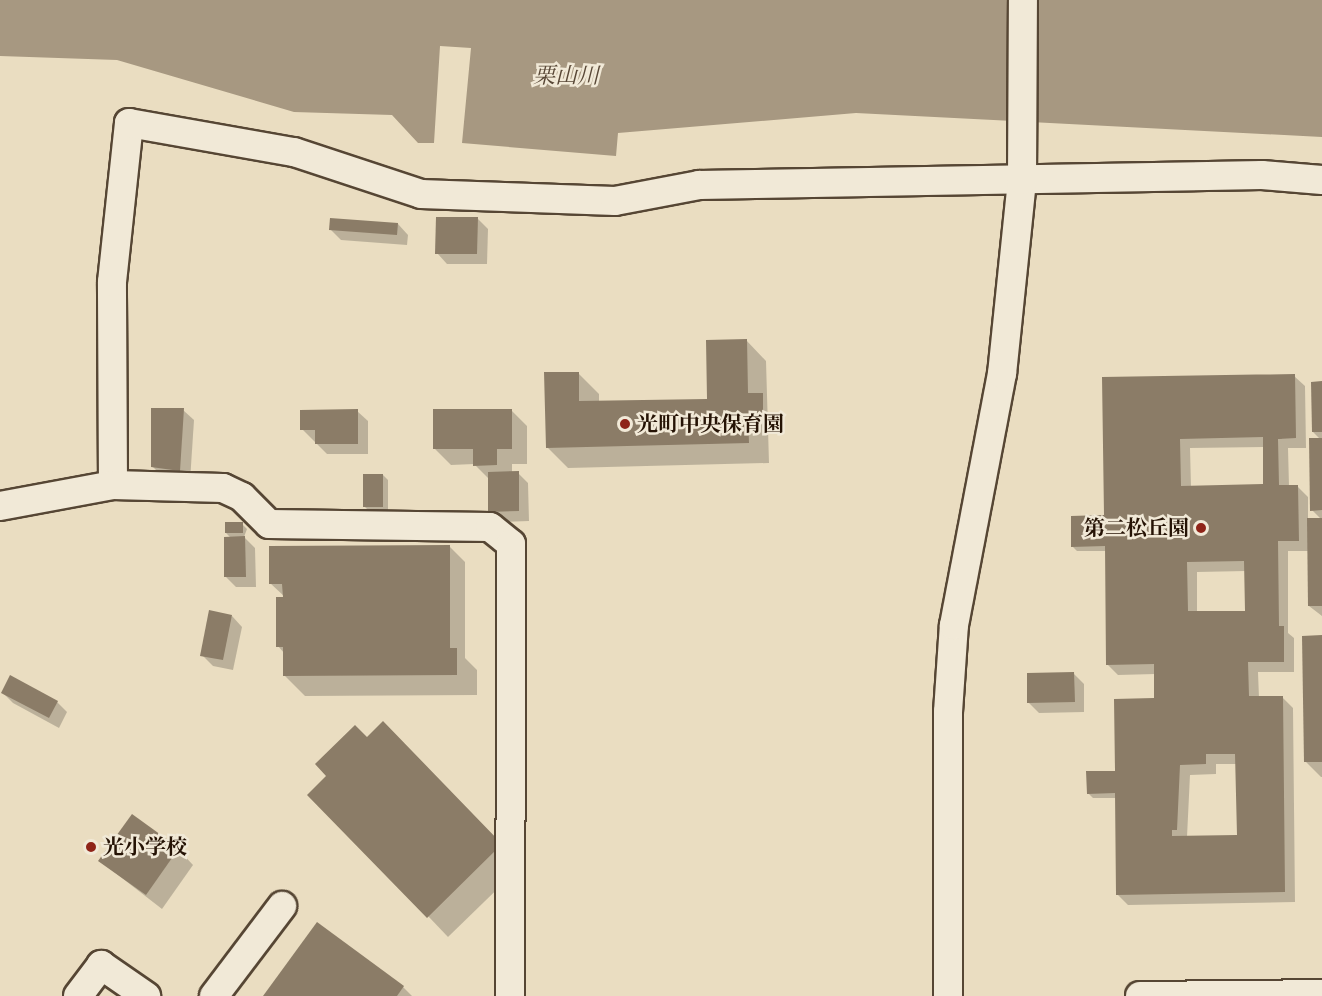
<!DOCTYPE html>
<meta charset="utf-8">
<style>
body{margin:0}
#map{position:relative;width:1322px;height:996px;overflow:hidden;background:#eaddc1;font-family:"Libre Caslon Text","Noto Serif JP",serif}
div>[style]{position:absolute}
.water>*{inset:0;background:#a79881}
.shadow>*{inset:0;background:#0003}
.building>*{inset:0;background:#8b7c67}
.roads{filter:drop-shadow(2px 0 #564634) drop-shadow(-2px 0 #564634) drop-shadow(0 2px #564634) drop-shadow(0 -2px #564634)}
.minor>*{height:28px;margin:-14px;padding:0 14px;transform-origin:14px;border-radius:14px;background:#f1e9d7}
.dots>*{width:16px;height:16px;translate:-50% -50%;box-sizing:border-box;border:3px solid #f1e9d7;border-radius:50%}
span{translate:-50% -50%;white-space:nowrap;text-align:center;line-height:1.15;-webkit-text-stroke:5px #f1e9d7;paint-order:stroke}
.poi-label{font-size:21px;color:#251305;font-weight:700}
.left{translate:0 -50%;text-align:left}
.right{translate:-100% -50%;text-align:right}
.water-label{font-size:22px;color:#594837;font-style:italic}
</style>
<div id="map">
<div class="water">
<div style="clip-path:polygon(0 0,1322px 0,1322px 137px,856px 113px,618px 133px,616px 156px,462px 143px,471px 48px,440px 46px,434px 143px,418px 143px,392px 115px,294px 112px,117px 60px,0 56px)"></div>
</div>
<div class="shadow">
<div style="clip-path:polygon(478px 219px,488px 229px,487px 264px,447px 264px,437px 253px)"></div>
<div style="clip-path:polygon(398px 224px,408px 235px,407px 245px,341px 240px,331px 230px)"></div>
<div style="clip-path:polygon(746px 340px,766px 361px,769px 463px,568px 468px,547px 447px,578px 373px,599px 394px,599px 402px,708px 400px)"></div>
<div style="clip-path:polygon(evenodd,1294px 376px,1305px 386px,1306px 448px,1288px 448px,1289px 486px,1297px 486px,1308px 497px,1308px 519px,1321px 519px,1312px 510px,1321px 440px,1313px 432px,1322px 383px,1322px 616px,1309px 606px,1309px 551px,1288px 551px,1288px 633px,1294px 638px,1294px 672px,1258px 672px,1259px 698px,1282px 697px,1293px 708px,1295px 902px,1128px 905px,1117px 894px,1116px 798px,1093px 798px,1088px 793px,1116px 772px,1156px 699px,1155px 674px,1118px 675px,1107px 664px,1106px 551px,1077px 551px,1072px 546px,1105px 517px,1104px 379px,1294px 376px,1264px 447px,1265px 486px,1191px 487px,1190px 448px,1264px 447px,1294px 376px,1246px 571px,1246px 612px,1197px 613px,1197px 572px,1246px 571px,1294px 376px,1216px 764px,1237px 764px,1238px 837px,1187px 837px,1190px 775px,1216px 774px,1216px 764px)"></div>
<div style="clip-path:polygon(183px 410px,194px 420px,190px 481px,163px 477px,152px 466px)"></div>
<div style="clip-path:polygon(357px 411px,368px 421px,368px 454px,327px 454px,302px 429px)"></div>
<div style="clip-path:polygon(512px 411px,527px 426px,527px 464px,512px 464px,512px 473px,518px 473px,528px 483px,529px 521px,500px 522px,490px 511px,490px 480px,474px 464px,451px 465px,435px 449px)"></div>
<div style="clip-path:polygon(383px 475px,388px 480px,388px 511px,369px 511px,365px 507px)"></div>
<div style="clip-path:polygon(242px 524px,247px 529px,244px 537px,255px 548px,256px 587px,236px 587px,226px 577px,231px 538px,226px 533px)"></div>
<div style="clip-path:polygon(449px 546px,465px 562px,465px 658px,477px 670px,477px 695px,305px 696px,284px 675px,284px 653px,278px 646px,286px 598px,270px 583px)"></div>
<div style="clip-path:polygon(232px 616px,242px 627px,233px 670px,213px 666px,202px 655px)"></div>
<div style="clip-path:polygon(1322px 637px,1322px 777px,1321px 777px,1305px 761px)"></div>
<div style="clip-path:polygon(1074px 674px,1084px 684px,1084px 712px,1039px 713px,1028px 702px)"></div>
<div style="clip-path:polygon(2px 692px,57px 702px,67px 712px,59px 728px,13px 703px)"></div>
<div style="clip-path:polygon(367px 739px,522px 865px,448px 937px,428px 916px)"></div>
<div style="clip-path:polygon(178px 849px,193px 865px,162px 909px,100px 861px)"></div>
<div style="clip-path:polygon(317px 924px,403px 987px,412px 996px,265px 996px)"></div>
</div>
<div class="building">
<div style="clip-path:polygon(436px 217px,478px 217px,477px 254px,435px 254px)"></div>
<div style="clip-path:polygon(330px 218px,398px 223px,397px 235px,329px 230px)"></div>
<div style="clip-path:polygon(747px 339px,748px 393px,763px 393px,763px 415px,748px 415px,749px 443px,546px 448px,544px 372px,579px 372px,579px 401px,707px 399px,706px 340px)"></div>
<div style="clip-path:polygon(evenodd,1295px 374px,1296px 438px,1278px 439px,1279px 485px,1298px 485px,1299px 541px,1278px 541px,1279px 626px,1284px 626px,1284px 662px,1248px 662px,1249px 696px,1283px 696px,1285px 892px,1116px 895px,1115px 793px,1087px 794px,1086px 771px,1115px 771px,1114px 699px,1154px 698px,1154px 664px,1106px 665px,1105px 546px,1071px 547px,1071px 516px,1104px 515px,1102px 377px,1295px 374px,1263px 437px,1263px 484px,1181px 486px,1180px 439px,1263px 437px,1295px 374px,1244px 561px,1245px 611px,1188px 611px,1187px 562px,1244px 561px,1295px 374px,1206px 754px,1235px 754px,1237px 835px,1172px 836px,1172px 830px,1177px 830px,1180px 765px,1206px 764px,1206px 754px)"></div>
<div style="clip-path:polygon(1322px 381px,1322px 432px,1312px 432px,1311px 382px)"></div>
<div style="clip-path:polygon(151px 408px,184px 408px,180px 471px,151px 467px)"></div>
<div style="clip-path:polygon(358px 409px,358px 444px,315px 444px,315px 430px,300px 430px,300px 410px)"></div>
<div style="clip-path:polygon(433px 409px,512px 409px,512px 449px,497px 449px,497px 465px,473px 466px,473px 449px,433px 449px)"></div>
<div style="clip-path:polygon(1309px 438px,1322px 438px,1322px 510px,1310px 511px)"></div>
<div style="clip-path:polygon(519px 471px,519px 511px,488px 512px,488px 472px)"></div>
<div style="clip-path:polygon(363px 474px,383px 474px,383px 507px,363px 507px)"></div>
<div style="clip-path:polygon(1307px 518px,1322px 518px,1322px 606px,1308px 606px)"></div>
<div style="clip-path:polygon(225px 522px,243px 522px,243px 533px,225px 533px)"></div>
<div style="clip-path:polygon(245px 536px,246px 577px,224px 577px,224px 537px)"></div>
<div style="clip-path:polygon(450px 545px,450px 648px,457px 648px,457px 675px,283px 676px,283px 647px,276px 647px,276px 597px,283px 597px,282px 584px,269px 584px,269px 546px)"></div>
<div style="clip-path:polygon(209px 610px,232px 615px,223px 660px,200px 656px)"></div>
<div style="clip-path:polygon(1322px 635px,1322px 762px,1304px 762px,1302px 636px)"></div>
<div style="clip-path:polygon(1074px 672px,1075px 702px,1027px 703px,1027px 673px)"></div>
<div style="clip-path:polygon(10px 675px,58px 701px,49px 718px,1px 693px)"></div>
<div style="clip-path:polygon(383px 721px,502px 844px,427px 918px,307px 795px,326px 776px,315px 764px,355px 725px,367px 737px)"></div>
<div style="clip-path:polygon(132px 814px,179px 848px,146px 895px,98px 861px)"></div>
<div style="clip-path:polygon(317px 922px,404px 986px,397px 996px,263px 996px)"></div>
</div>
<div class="roads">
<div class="minor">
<div style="left:113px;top:485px;width:203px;rotate:-90.3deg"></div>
<div style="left:112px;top:282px;width:160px;rotate:-83.9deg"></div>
<div style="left:129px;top:123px;width:168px;rotate:10deg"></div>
<div style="left:294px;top:152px;width:134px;rotate:18.3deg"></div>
<div style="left:421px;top:194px;width:194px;rotate:2.1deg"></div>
<div style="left:615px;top:201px;width:86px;rotate:-10.8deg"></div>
<div style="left:699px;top:185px;width:563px;rotate:-1.02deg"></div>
<div style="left:1262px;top:175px;width:60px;rotate:4.8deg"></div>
<div style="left:0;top:506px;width:115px;rotate:-10.5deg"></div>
<div style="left:113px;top:485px;width:110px;rotate:1.6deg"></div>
<div style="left:223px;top:488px;width:21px;rotate:25deg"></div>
<div style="left:242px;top:497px;width:38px;rotate:45deg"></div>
<div style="left:269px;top:524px;width:221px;rotate:0.8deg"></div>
<div style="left:490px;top:527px;width:27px;rotate:39deg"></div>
<div style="left:511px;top:544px;width:452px;rotate:90.1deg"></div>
<div style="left:78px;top:996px;width:39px;rotate:-53deg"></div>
<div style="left:101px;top:965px;width:55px;rotate:34.6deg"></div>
<div style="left:214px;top:996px;width:113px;rotate:-52.9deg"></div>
<div style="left:948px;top:996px;width:284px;rotate:-90deg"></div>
<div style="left:948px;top:712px;width:87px;rotate:-86.1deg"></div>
<div style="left:954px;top:625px;width:256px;rotate:-79.2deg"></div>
<div style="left:1002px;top:374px;width:195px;rotate:-84.1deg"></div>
<div style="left:1022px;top:180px;width:180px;rotate:-89.7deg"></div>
<div style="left:1140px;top:996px;width:182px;rotate:-0.6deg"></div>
</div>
</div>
<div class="dots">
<div style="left:625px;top:424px;background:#8f2418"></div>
<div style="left:1201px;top:528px;background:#8f2418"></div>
<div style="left:91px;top:847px;background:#8f2418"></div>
</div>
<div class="poi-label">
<span class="left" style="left:637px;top:424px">光町中央保育園</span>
<span class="right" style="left:1189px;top:528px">第二松丘園</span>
<span class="left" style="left:103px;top:847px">光小学校</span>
</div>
<div class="water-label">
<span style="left:566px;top:76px">栗山川</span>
</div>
</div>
